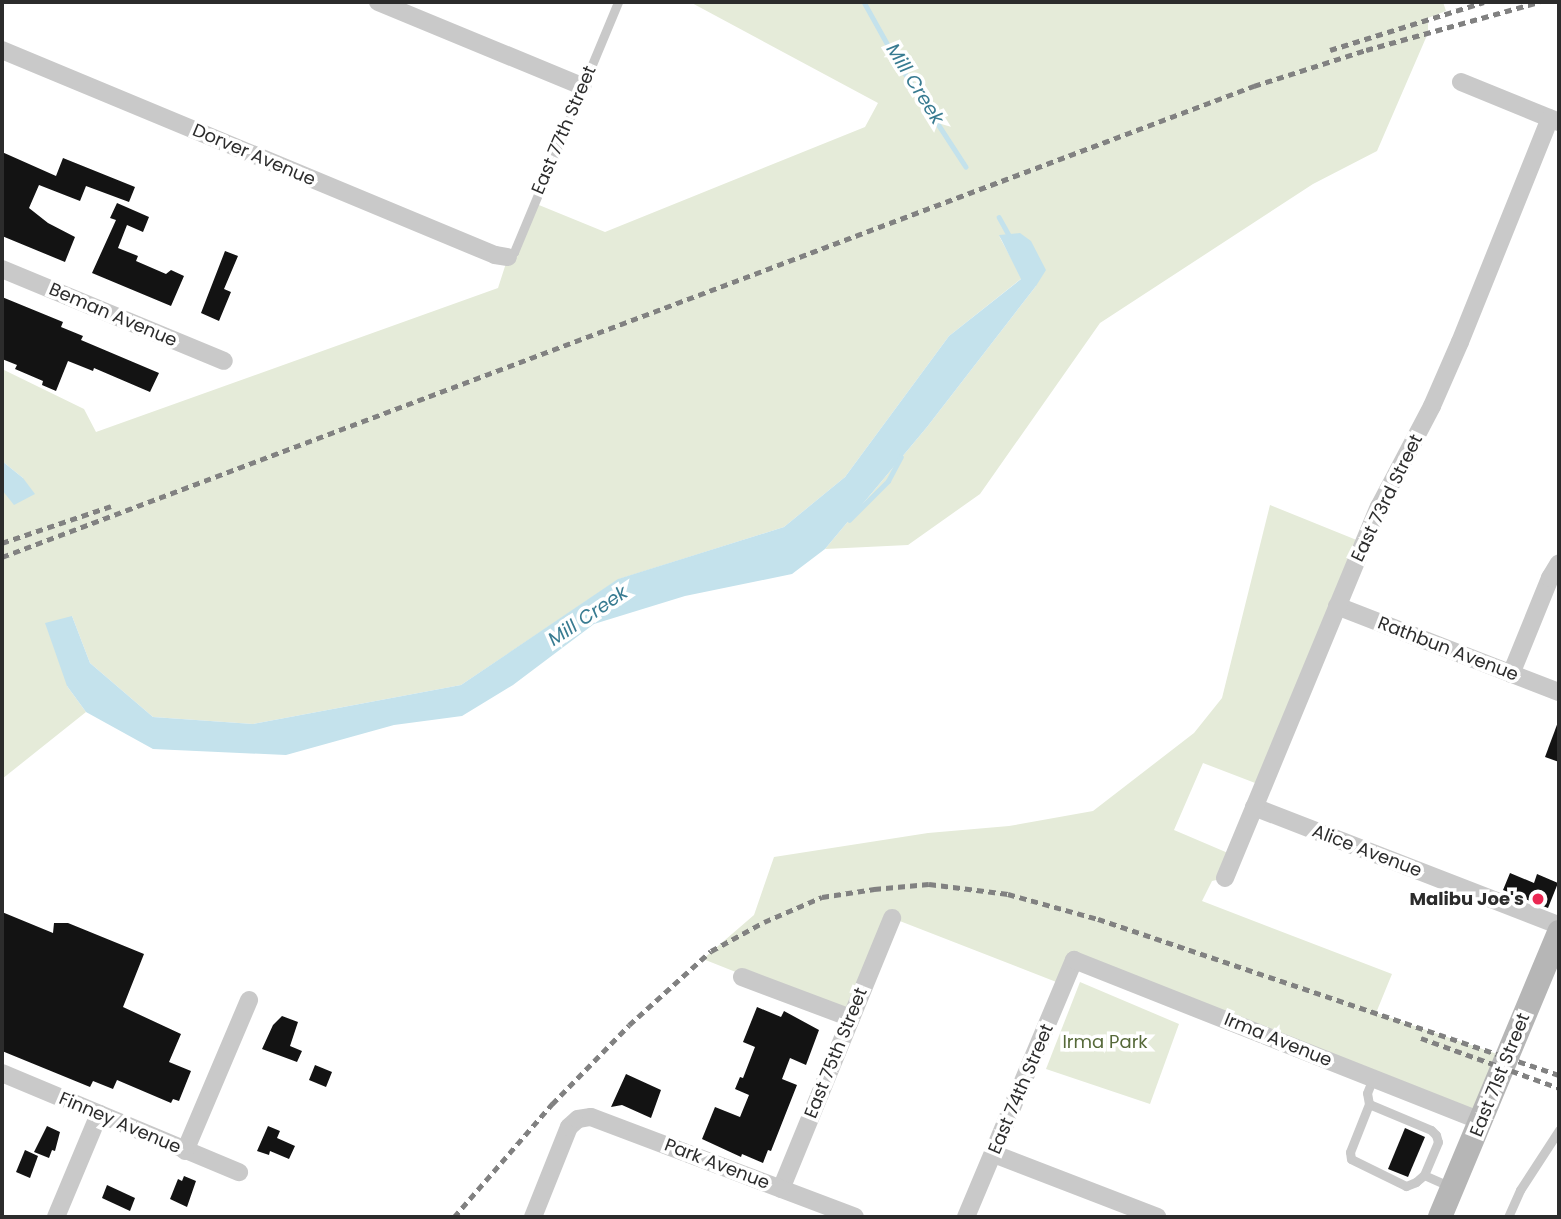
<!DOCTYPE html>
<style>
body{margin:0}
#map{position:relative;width:1561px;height:1219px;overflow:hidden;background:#fff;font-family:Poppins,sans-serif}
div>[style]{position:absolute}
.green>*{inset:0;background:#e5ebd9}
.water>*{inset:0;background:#c4e2ec}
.stream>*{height:4.5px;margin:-2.25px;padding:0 2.25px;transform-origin:2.25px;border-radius:2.25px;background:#c4e2ec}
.building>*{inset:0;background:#131313}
.lane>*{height:9px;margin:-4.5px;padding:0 4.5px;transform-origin:4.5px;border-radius:4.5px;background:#c9c9c9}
.street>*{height:18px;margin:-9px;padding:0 9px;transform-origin:9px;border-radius:9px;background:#c9c9c9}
.secondary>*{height:24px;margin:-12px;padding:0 12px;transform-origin:12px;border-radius:12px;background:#b6b6b6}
.rail>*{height:4.5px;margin-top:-2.25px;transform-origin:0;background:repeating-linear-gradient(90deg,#818181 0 7px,transparent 0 12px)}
.dots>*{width:19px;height:19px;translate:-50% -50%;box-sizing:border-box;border:4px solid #fff;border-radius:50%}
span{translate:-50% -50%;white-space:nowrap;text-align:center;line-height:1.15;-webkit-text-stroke:7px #fff;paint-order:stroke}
.street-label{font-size:18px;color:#2c2c2c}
.poi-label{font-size:18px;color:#2c2c2c;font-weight:700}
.right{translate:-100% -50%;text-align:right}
.park-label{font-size:18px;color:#566939}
.water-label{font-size:19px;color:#387b91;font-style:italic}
.frame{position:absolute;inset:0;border:4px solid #2c2c2c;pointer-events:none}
</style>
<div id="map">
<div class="green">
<div style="clip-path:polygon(690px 2px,1443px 2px,1446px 11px,1428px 18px,1428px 33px,1377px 151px,1313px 184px,1100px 323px,980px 494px,908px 545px,825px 549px,927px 427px,1036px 286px,999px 236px,1022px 278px,949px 336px,845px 477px,784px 527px,619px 579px,461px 685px,253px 724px,153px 717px,90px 663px,72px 616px,67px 686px,86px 712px,2px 779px,2px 490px,5px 493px,23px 478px,2px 461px,2px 369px,84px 409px,96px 432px,498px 288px,508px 257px,534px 203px,605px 232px,865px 127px,878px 103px)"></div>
<div style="clip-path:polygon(1270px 505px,1364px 543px,1263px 786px,1203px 763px,1174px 830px,1235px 856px,1225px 878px,1212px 881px,1202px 901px,1392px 974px,1376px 1013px,1506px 1057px,1481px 1121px,1075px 960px,1064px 985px,892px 918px,851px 1018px,703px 959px,754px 915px,774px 857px,928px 833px,1009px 826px,1093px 811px,1194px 733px,1222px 698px)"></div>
<div style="clip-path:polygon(1080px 982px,1179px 1024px,1150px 1104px,1046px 1069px)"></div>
</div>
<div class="water">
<div style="clip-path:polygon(1020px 233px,1031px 241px,1046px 270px,1036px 286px,927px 427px,825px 549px,792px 574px,685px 596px,594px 624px,513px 685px,462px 716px,394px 725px,286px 755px,153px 749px,86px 712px,67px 686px,45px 623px,72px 616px,90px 663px,153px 717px,253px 724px,461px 685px,618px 579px,784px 527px,845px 477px,949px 336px,1021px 279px,999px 235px)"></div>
<div style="clip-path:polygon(2px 461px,23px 478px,35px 494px,14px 505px,2px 490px)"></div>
</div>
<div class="stream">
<div style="left:864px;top:2px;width:68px;rotate:60.8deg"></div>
<div style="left:897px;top:61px;width:126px;rotate:56.9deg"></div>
<div style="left:999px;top:217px;width:23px;rotate:61deg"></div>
<div style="left:849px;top:520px;width:55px;rotate:-45deg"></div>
<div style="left:888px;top:481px;width:27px;rotate:-62deg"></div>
</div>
<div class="building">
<div style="clip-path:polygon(2px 152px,56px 176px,63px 158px,135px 187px,129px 202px,86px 186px,80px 201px,39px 185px,29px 208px,48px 223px,75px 237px,65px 262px,2px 236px)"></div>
<div style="clip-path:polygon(117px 203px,149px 217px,143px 232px,127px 225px,118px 248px,138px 256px,136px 261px,166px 274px,171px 270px,184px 276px,171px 306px,92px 273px,116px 220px,110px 218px)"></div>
<div style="clip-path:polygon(225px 251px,238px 256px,224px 289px,231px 292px,219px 321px,201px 313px)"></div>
<div style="clip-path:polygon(2px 297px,63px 322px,61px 327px,83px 336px,81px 340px,159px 373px,150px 392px,94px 368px,93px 371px,68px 361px,56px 391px,42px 385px,43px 381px,15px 369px,17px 365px,2px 359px)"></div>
<div style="clip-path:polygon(1558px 722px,1559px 722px,1559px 762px,1545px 757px)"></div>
<div style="clip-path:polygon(1510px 873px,1534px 883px,1537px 874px,1558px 883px,1548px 908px,1503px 890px)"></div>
<div style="clip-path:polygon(2px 912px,53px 933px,54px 923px,68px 923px,144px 954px,123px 1007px,181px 1034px,169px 1062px,191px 1071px,179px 1101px,173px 1099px,171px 1103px,117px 1080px,113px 1089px,93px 1081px,90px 1087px,2px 1051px)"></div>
<div style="clip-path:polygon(757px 1007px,781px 1017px,784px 1011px,819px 1030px,806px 1065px,790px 1058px,782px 1079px,797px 1085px,771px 1151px,768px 1150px,763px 1163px,742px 1154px,741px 1157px,702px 1139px,715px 1107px,740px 1117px,749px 1095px,735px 1089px,740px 1077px,743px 1078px,755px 1047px,743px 1042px)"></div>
<div style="clip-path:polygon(282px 1016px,298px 1022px,290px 1046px,302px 1051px,297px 1062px,262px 1049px,273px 1025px)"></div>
<div style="clip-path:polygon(315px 1065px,332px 1072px,326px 1087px,309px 1080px)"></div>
<div style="clip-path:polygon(626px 1074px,661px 1090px,651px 1118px,622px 1105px,611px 1107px)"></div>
<div style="clip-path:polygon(47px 1126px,60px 1132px,55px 1151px,52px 1150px,49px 1158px,34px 1152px)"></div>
<div style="clip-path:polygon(268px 1126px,280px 1131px,277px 1138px,295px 1146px,289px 1159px,270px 1151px,269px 1155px,257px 1151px)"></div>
<div style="clip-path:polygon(1405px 1128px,1425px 1137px,1408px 1177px,1388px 1169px)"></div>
<div style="clip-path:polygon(25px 1150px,38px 1156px,30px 1178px,16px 1172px)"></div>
<div style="clip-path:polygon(184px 1176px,196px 1181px,187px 1207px,170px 1199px,178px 1179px,182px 1181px)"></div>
<div style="clip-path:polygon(107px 1185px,135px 1198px,130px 1211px,102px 1198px)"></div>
</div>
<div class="lane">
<div style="left:508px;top:257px;width:8px;rotate:-40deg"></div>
<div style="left:514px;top:252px;width:271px;rotate:-67.4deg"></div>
<div style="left:1369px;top:1104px;width:67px;rotate:22.8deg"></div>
<div style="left:1431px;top:1130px;width:7px;rotate:45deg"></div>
<div style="left:1436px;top:1135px;width:7px;rotate:74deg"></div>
<div style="left:1438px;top:1142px;width:36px;rotate:113deg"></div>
<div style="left:1424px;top:1175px;width:11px;rotate:139deg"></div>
<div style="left:1416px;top:1182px;width:11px;rotate:158deg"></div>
<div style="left:1406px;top:1186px;width:61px;rotate:-153.9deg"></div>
<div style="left:1351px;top:1159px;width:7px;rotate:-98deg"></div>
<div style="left:1350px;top:1152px;width:52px;rotate:-68.4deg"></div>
<div style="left:1369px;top:1104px;width:11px;rotate:-100deg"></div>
<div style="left:1367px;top:1093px;width:16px;rotate:-68deg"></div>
<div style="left:1424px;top:1175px;width:30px;rotate:24deg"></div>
<div style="left:1508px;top:1217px;width:30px;rotate:-66deg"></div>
<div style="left:1520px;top:1190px;width:72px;rotate:-57deg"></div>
</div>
<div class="street">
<div style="left:378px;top:2px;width:221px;rotate:22.4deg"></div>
<div style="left:2px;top:50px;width:534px;rotate:22.58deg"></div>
<div style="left:495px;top:255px;width:13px;rotate:9deg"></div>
<div style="left:1461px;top:82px;width:106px;rotate:22.2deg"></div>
<div style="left:2px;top:269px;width:240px;rotate:22.5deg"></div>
<div style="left:1337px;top:606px;width:238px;rotate:21.2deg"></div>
<div style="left:1511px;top:674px;width:104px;rotate:-67.9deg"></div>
<div style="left:1550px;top:578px;width:17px;rotate:-59deg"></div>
<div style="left:1254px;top:807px;width:327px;rotate:21.2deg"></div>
<div style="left:1225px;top:878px;width:402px;rotate:-67.5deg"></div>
<div style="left:1379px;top:507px;width:114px;rotate:-62.3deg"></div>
<div style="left:1432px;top:406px;width:70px;rotate:-66.4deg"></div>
<div style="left:1460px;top:342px;width:241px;rotate:-68.1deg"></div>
<div style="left:742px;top:977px;width:116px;rotate:20.6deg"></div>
<div style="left:2px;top:1073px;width:257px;rotate:22.7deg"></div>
<div style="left:185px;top:1151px;width:164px;rotate:-67deg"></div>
<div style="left:994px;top:1154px;width:175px;rotate:21.1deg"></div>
<div style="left:781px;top:1189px;width:293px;rotate:-67.7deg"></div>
<div style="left:56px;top:1217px;width:112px;rotate:-67.3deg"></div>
<div style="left:533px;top:1217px;width:97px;rotate:-68.2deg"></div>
<div style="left:569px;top:1127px;width:12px;rotate:-42deg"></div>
<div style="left:578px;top:1119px;width:13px;rotate:-9deg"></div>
<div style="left:591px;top:1117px;width:282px;rotate:20.7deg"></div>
<div style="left:966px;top:1217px;width:279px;rotate:-67.2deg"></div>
<div style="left:1074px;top:960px;width:438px;rotate:21.6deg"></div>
</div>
<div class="secondary">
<div style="left:1440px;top:1217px;width:309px;rotate:-67.3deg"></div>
</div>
<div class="rail">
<div style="left:1330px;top:50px;width:161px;rotate:-17.3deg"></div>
<div style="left:2px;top:543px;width:115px;rotate:-18.7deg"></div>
<div style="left:2px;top:557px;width:1338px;rotate:-20.62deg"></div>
<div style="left:1254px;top:86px;width:118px;rotate:-17.8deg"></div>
<div style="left:1366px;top:50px;width:180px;rotate:-15.5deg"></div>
<div style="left:1421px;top:1038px;width:147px;rotate:19.9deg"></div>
<div style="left:454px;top:1217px;width:150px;rotate:-49.1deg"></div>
<div style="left:552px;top:1104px;width:110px;rotate:-45.7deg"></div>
<div style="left:629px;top:1025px;width:110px;rotate:-42.1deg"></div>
<div style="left:711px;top:951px;width:60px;rotate:-28.7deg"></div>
<div style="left:764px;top:922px;width:63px;rotate:-23.3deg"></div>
<div style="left:822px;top:897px;width:53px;rotate:-8.7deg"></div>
<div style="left:874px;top:889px;width:55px;rotate:-5.2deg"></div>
<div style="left:929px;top:884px;width:80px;rotate:7.2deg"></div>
<div style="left:1008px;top:894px;width:93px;rotate:15.5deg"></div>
<div style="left:1098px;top:919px;width:487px;rotate:18.7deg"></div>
</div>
<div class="dots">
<div style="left:1538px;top:899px;background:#eb2752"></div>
</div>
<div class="street-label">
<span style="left:564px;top:130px;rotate:-67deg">East 77th Street</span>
<span style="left:254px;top:155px;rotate:23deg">Dorver Avenue</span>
<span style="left:113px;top:315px;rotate:23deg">Beman Avenue</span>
<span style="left:1387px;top:498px;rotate:-64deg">East 73rd Street</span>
<span style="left:1448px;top:649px;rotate:21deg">Rathbun Avenue</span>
<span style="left:1367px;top:851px;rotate:21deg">Alice Avenue</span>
<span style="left:1278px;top:1040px;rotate:22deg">Irma Avenue</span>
<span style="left:836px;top:1053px;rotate:-68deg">East 75th Street</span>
<span style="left:1500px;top:1075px;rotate:-68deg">East 71st Street</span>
<span style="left:1021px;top:1089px;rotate:-67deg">East 74th Street</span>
<span style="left:120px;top:1123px;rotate:23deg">Finney Avenue</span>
<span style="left:717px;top:1164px;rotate:21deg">Park Avenue</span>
</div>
<div class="poi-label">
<span class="right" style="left:1524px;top:899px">Malibu Joe's</span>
</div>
<div class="park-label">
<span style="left:1105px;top:1042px">Irma Park</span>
</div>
<div class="water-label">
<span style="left:915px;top:84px;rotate:58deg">Mill Creek</span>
<span style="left:588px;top:616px;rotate:-34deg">Mill Creek</span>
</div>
<div class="frame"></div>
</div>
